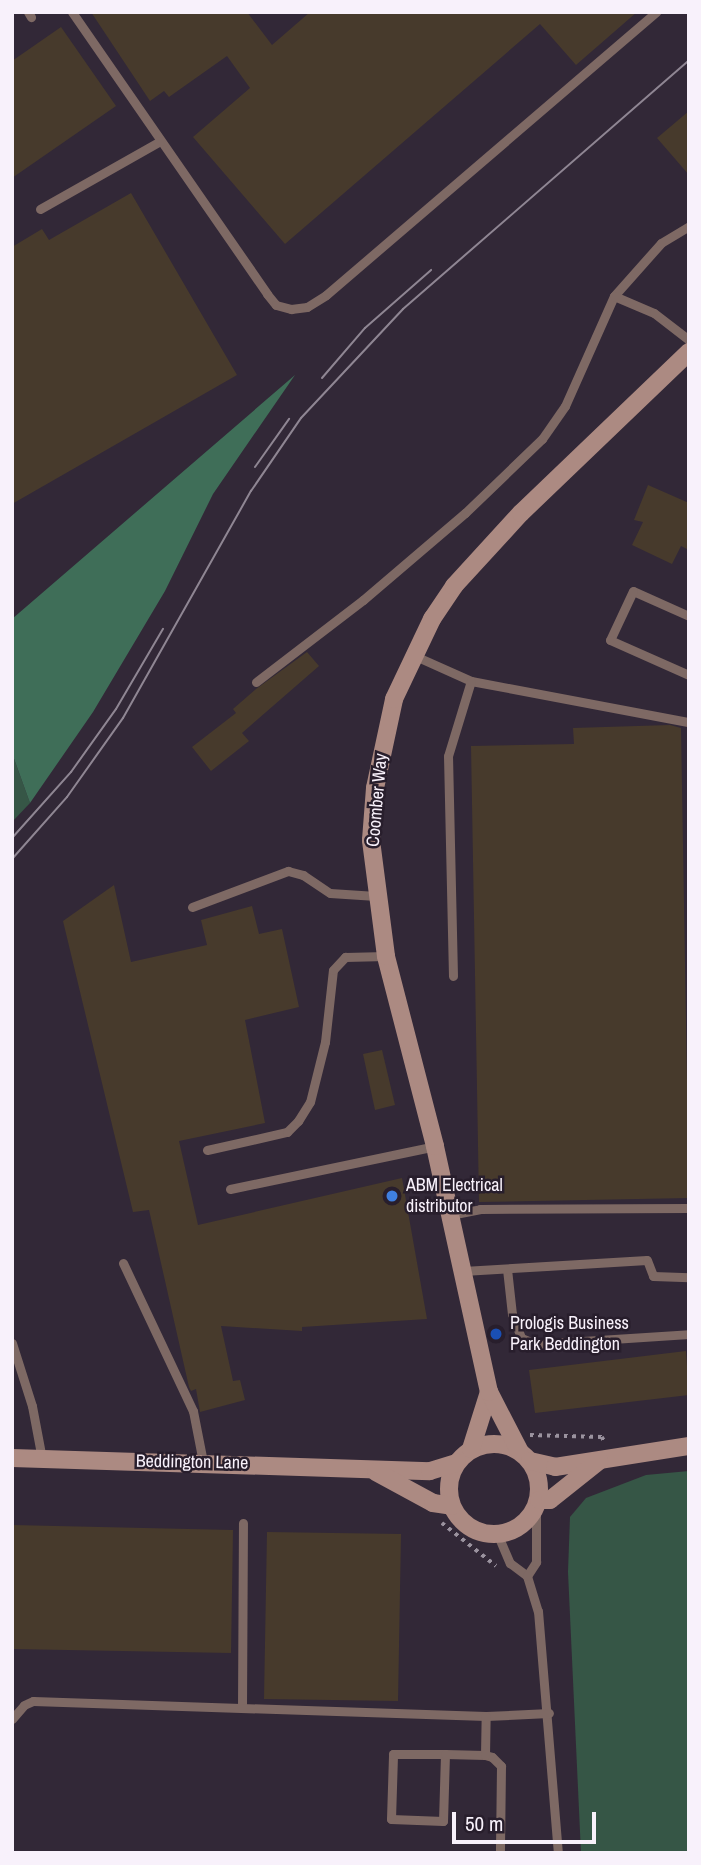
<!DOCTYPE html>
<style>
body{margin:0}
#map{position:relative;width:701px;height:1865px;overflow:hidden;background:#322837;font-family:"Archivo Narrow",sans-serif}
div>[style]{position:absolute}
.green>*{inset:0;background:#365646}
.forest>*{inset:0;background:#3f6e58}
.building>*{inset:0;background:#473a2c}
.path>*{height:3.5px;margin-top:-1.75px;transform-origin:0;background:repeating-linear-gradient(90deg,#9a929e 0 3.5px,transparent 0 8.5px)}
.lane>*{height:9px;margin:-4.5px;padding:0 4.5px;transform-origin:4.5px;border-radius:4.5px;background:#7e6964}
.secondary>*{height:18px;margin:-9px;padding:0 9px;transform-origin:9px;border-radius:9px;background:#ac8a82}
.secondary>.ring{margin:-9px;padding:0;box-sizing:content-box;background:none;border:18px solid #ac8a82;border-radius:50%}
.tram>*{height:2px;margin:-1px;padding:0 1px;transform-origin:1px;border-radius:1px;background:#8f8693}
.dots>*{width:19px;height:19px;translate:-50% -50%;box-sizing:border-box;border:4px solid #281e2c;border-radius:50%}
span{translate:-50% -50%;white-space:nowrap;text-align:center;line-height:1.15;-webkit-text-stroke:5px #281e2c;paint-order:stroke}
.street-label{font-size:18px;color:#f8f1fb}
.poi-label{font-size:18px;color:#f8f1fb}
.left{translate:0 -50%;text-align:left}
.frame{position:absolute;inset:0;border:14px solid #f8f1fb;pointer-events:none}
.scale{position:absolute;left:452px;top:1812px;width:144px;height:32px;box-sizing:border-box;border:4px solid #f8f1fb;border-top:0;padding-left:9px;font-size:21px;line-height:24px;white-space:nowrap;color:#f8f1fb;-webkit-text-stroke:5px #281e2c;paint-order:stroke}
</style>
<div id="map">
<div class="green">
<div style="clip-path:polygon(12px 753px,30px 803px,12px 822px)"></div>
<div style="clip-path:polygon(689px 1471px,689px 1853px,581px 1853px,568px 1572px,570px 1517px,586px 1498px,646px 1475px)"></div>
</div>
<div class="forest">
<div style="clip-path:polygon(295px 375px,213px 494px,165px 591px,93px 712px,30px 803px,12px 753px,12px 619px)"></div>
</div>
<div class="building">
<div style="clip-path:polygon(91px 12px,247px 12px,272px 45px,310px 12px,637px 12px,576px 65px,540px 24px,285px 244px,193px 137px,250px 88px,227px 56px,169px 97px,164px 91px,150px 101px)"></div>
<div style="clip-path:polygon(61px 27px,116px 106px,12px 178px,12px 61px)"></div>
<div style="clip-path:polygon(689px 111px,689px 175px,657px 138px)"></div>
<div style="clip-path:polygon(131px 193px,237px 375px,12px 504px,12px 247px,42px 229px,49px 240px)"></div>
<div style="clip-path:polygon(648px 485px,689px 503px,689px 550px,681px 546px,672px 564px,632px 545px,643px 522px,634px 520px)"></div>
<div style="clip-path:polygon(307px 652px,319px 666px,242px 733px,249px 741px,211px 771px,192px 747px,236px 713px,233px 709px,256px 689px)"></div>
<div style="clip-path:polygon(670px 725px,681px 728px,689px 1198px,479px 1202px,471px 746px,574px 744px,573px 728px)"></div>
<div style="clip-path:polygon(114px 885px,131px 962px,207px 945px,201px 920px,252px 906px,259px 934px,282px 929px,299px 1007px,245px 1020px,265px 1123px,179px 1141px,198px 1225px,402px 1178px,427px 1319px,302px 1327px,302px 1331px,221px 1326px,233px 1381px,240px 1380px,245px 1400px,200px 1412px,196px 1389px,191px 1391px,189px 1387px,149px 1210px,133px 1212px,63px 921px)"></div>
<div style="clip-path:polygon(382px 1050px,395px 1105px,375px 1110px,363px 1054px)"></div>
<div style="clip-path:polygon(686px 1351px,689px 1395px,535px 1413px,529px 1370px)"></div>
<div style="clip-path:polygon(12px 1525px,233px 1530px,231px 1653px,12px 1649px)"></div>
<div style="clip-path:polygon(267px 1532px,401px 1534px,398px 1701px,264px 1699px)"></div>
</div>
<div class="path">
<div style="left:530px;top:1435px;width:72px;rotate:1.6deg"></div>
<div style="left:602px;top:1437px;width:4px;rotate:63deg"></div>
<div style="left:442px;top:1523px;width:69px;rotate:38.5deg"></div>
</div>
<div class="lane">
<div style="left:28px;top:12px;width:6px;rotate:59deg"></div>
<div style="left:72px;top:12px;width:343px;rotate:55.3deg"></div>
<div style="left:267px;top:294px;width:14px;rotate:51deg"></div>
<div style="left:276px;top:305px;width:16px;rotate:15deg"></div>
<div style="left:291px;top:309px;width:16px;rotate:-7deg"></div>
<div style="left:307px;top:307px;width:22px;rotate:-32deg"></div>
<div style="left:326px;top:295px;width:435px;rotate:-40.6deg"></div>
<div style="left:40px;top:209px;width:138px;rotate:-29.5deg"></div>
<div style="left:614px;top:296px;width:71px;rotate:-48.4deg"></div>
<div style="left:661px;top:243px;width:33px;rotate:-31deg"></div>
<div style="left:689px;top:616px;width:61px;rotate:-155.9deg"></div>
<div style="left:633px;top:591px;width:54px;rotate:115.1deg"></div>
<div style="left:610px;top:640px;width:86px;rotate:23.9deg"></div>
<div style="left:413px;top:655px;width:64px;rotate:24.1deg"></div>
<div style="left:471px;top:681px;width:222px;rotate:10.7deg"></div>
<div style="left:256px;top:682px;width:135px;rotate:-37.5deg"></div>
<div style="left:363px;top:600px;width:134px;rotate:-40.5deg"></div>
<div style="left:465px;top:513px;width:107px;rotate:-43.9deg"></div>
<div style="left:542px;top:439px;width:40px;rotate:-55.1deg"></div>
<div style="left:565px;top:406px;width:120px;rotate:-66deg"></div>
<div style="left:614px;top:296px;width:43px;rotate:23deg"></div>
<div style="left:654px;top:313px;width:44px;rotate:37.6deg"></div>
<div style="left:192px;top:907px;width:103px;rotate:-20.6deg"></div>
<div style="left:288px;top:871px;width:16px;rotate:15deg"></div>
<div style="left:303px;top:875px;width:32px;rotate:34deg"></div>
<div style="left:330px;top:893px;width:46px;rotate:3.7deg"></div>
<div style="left:453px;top:976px;width:220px;rotate:-91.3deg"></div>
<div style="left:448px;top:756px;width:78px;rotate:-73deg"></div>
<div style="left:207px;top:1150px;width:82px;rotate:-12.7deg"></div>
<div style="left:287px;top:1132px;width:16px;rotate:-45deg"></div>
<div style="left:298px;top:1121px;width:22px;rotate:-58deg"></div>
<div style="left:310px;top:1102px;width:62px;rotate:-76deg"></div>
<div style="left:325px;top:1042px;width:72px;rotate:-83.7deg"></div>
<div style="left:333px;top:970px;width:18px;rotate:-47deg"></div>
<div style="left:345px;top:957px;width:41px;rotate:-1.4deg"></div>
<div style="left:230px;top:1189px;width:209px;rotate:-11.8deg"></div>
<div style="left:450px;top:1215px;width:31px;rotate:-11deg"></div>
<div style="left:480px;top:1209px;width:209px;rotate:-0.3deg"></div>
<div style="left:123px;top:1263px;width:164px;rotate:64.7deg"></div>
<div style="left:193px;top:1411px;width:52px;rotate:78.9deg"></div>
<div style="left:507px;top:1269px;width:45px;rotate:83.7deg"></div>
<div style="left:512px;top:1314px;width:26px;rotate:69deg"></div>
<div style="left:521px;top:1338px;width:16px;rotate:22deg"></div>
<div style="left:536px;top:1344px;width:153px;rotate:-3.7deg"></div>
<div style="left:463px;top:1271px;width:184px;rotate:-3.4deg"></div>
<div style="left:647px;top:1260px;width:17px;rotate:69deg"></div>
<div style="left:653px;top:1276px;width:36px;rotate:2deg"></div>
<div style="left:12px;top:1343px;width:66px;rotate:72.4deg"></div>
<div style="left:32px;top:1406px;width:54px;rotate:79.3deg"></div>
<div style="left:497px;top:1533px;width:33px;rotate:67deg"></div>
<div style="left:510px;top:1563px;width:21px;rotate:37deg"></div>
<div style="left:527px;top:1576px;width:37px;rotate:73deg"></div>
<div style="left:538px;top:1611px;width:243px;rotate:85.3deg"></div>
<div style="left:527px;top:1576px;width:17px;rotate:-57deg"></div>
<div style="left:536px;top:1562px;width:54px;rotate:-90deg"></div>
<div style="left:242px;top:1708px;width:185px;rotate:-89.7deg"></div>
<div style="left:12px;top:1719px;width:18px;rotate:-49deg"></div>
<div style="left:24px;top:1705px;width:10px;rotate:-24deg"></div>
<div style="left:33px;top:1701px;width:453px;rotate:1.9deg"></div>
<div style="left:486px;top:1716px;width:63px;rotate:-2.7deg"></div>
<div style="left:445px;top:1754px;width:67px;rotate:91.7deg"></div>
<div style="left:443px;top:1821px;width:52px;rotate:-177.8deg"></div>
<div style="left:391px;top:1819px;width:65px;rotate:-88.2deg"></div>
<div style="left:393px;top:1754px;width:52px"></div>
<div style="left:445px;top:1754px;width:40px;rotate:1.4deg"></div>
<div style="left:485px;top:1755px;width:7px;rotate:16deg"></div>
<div style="left:492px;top:1757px;width:13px;rotate:45deg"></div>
<div style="left:501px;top:1766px;width:87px;rotate:90.7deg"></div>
<div style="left:485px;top:1755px;width:39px;rotate:-89deg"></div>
</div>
<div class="secondary">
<div class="ring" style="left:449px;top:1444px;width:72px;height:72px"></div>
<div style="left:471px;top:1449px;width:60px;rotate:-72.5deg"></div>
<div style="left:519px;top:1450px;width:65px;rotate:-117.3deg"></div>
<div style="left:489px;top:1392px;width:252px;rotate:-102.4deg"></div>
<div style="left:435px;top:1146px;width:196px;rotate:-104.5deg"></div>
<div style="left:386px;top:956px;width:117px;rotate:-97.4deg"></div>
<div style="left:371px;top:840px;width:52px;rotate:-85.6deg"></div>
<div style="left:375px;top:788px;width:91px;rotate:-77.9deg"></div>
<div style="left:394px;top:699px;width:89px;rotate:-64.6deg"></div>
<div style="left:432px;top:619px;width:40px;rotate:-56deg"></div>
<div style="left:454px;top:586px;width:99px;rotate:-47.5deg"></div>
<div style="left:521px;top:513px;width:233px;rotate:-43.8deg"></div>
<div style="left:12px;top:1458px;width:418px;rotate:1.8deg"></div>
<div style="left:430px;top:1471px;width:28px;rotate:-17deg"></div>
<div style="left:530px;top:1461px;width:26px;rotate:13deg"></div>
<div style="left:555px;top:1467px;width:136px;rotate:-8.9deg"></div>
<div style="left:376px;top:1472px;width:65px;rotate:28.5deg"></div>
<div style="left:433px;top:1503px;width:19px;rotate:9deg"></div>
<div style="left:539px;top:1500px;width:11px"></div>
<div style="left:550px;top:1500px;width:63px;rotate:-38.5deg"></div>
</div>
<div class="tram">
<div style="left:322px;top:378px;width:66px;rotate:-49.3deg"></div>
<div style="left:365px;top:328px;width:88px;rotate:-41.3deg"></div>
<div style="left:255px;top:467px;width:59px;rotate:-54.7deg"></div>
<div style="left:12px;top:838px;width:89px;rotate:-48.2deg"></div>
<div style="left:71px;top:772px;width:77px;rotate:-54.5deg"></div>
<div style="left:116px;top:709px;width:93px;rotate:-59.6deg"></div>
<div style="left:12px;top:859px;width:83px;rotate:-48.4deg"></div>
<div style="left:67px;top:797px;width:97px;rotate:-54.7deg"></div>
<div style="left:123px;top:718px;width:261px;rotate:-60.6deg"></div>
<div style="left:251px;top:491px;width:88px;rotate:-55.6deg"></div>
<div style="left:301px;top:418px;width:149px;rotate:-46.9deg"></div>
<div style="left:403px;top:309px;width:379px;rotate:-41deg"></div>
</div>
<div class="dots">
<div style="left:392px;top:1196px;background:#3f7fe0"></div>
<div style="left:496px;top:1334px;background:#1a4fb4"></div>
</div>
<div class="street-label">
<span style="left:377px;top:800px;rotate:-85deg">Coomber Way</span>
<span style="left:192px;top:1462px;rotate:1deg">Beddington Lane</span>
</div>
<div class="poi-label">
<span class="left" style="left:406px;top:1196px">ABM Electrical<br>distributor</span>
<span class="left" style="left:510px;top:1334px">Prologis Business<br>Park Beddington</span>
</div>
<div class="frame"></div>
<div class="scale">50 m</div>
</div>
